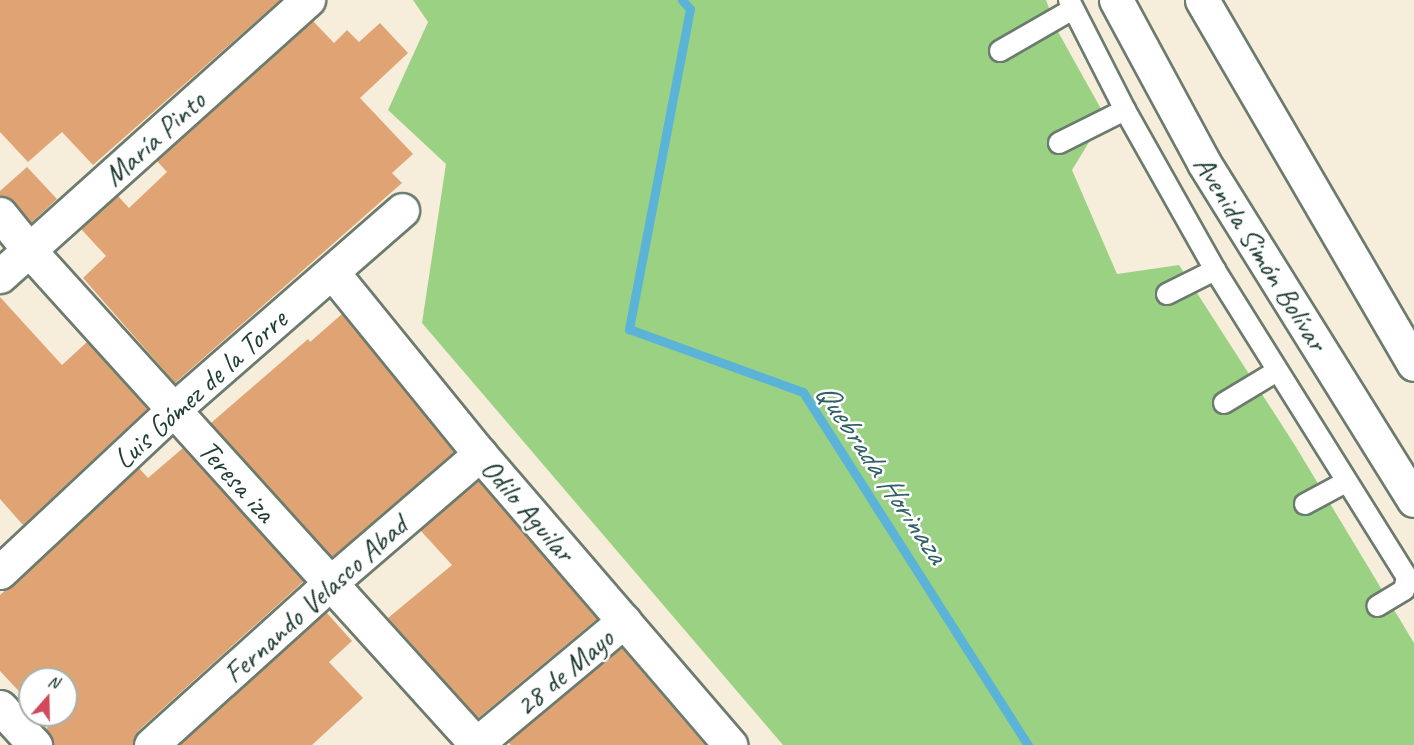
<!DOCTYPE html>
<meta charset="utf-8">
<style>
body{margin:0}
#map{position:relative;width:1414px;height:745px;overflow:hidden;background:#f7eddb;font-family:Caveat,sans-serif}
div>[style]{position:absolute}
.green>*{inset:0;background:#9bd183}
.stream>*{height:9px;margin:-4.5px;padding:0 4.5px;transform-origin:4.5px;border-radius:4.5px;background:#5bb4d8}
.building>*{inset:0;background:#e0a474}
.roads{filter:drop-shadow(2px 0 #6b7b6e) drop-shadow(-2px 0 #6b7b6e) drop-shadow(0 2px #6b7b6e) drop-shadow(0 -2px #6b7b6e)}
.lane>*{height:20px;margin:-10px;padding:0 10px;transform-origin:10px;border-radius:10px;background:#fff}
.street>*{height:33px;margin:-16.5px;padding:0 16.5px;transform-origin:16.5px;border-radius:16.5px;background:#fff}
.highway>*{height:33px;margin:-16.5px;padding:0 16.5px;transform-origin:16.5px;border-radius:16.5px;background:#fff}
span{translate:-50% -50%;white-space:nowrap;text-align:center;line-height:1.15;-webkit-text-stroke:5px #fff;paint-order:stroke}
.street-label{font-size:30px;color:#1f3d34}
.water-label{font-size:32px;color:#316165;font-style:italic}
.north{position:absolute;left:18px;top:667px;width:60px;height:60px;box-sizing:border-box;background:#fff;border:2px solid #a5b1ae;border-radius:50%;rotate:20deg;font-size:16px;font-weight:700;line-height:24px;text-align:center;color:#1f3d34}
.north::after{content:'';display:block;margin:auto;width:21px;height:27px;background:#d1495b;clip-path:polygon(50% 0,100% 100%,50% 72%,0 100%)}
</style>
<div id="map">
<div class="green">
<div style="clip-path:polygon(413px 0,1046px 0,1057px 30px,1105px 116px,1072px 170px,1117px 274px,1179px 265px,1296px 447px,1414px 643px,1414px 745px,783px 745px,422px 323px,446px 164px,388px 110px,428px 22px)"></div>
</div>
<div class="stream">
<div style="left:682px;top:0;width:12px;rotate:48deg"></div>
<div style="left:690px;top:9px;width:326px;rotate:100.8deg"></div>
<div style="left:629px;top:329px;width:185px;rotate:19.9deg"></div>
<div style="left:803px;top:392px;width:419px;rotate:57.5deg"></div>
</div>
<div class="building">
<div style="clip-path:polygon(0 0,280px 0,93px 165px,62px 132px,28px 162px,0 132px)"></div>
<div style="clip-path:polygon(313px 21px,334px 43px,347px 30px,359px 42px,380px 23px,408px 53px,360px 98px,413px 154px,392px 173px,402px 183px,175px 383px,83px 278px,106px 256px,81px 229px,118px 196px,129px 208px,167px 172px,157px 161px)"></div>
<div style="clip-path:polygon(27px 167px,57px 199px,31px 223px,14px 202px,0 196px,0 191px)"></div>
<div style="clip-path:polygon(0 297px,62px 365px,87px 342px,147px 409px,23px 525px,0 499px)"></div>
<div style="clip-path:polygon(342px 314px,454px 452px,332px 557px,211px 423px,308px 339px,310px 342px)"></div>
<div style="clip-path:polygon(183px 448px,304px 581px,138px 731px,133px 745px,53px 745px,46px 729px,50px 725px,41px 715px,66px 715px,66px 679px,30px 679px,30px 703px,0 671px,0 595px,139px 468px,148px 478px)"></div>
<div style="clip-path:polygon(478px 480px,597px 619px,478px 718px,388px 618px,452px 565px,420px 530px)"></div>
<div style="clip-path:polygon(326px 612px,352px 641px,329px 662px,363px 698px,312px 745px,179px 745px)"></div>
<div style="clip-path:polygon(621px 647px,705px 745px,511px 745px,508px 742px)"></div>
</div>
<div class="roads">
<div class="lane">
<div style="left:1069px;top:0;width:123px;rotate:63deg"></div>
<div style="left:1125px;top:110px;width:184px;rotate:60.6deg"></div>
<div style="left:1215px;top:270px;width:362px;rotate:58deg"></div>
<div style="left:1407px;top:577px;width:13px;rotate:103deg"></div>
<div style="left:1404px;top:590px;width:31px;rotate:149deg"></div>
<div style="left:1000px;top:51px;width:84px;rotate:-29.9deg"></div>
<div style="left:1059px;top:143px;width:74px;rotate:-26.6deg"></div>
<div style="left:1167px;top:294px;width:54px;rotate:-26.6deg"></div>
<div style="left:1224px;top:403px;width:62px;rotate:-31.1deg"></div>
<div style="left:1305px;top:504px;width:47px;rotate:-28.2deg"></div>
</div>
<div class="street">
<div style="left:0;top:214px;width:46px;rotate:51.1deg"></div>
<div style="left:29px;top:250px;width:668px;rotate:47.85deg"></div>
<div style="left:332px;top:272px;width:235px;rotate:50.9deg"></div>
<div style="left:480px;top:454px;width:384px;rotate:49.3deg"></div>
<div style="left:0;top:276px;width:414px;rotate:-41.9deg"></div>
<div style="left:0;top:572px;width:237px;rotate:-43.1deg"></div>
<div style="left:173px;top:410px;width:304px;rotate:-41.1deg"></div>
<div style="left:0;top:707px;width:52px;rotate:47.4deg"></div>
<div style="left:151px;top:745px;width:241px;rotate:-42.1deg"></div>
<div style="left:330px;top:583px;width:198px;rotate:-40.7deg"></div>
<div style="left:475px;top:745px;width:194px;rotate:-39.8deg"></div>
</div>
<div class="highway">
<div style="left:1116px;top:0;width:185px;rotate:61.6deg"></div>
<div style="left:1204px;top:163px;width:397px;rotate:58.1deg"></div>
<div style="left:1202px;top:0;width:421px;rotate:59.8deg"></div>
</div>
</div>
<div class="street-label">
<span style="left:154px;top:138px;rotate:-42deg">María Pinto</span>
<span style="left:1261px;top:253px;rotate:58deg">Avenida Simón Bolívar</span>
<span style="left:200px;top:389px;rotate:-42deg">Luis Gómez de la Torre</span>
<span style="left:237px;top:481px;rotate:48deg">Teresa iza</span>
<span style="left:528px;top:510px;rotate:49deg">Odilo Aguilar</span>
<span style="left:315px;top:599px;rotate:-42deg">Fernando Velasco Abad</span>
<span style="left:564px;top:672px;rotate:-40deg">28 de Mayo</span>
</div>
<div class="water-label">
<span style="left:881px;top:473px;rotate:56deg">Quebrada Horinaza</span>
</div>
<div class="north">N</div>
</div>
